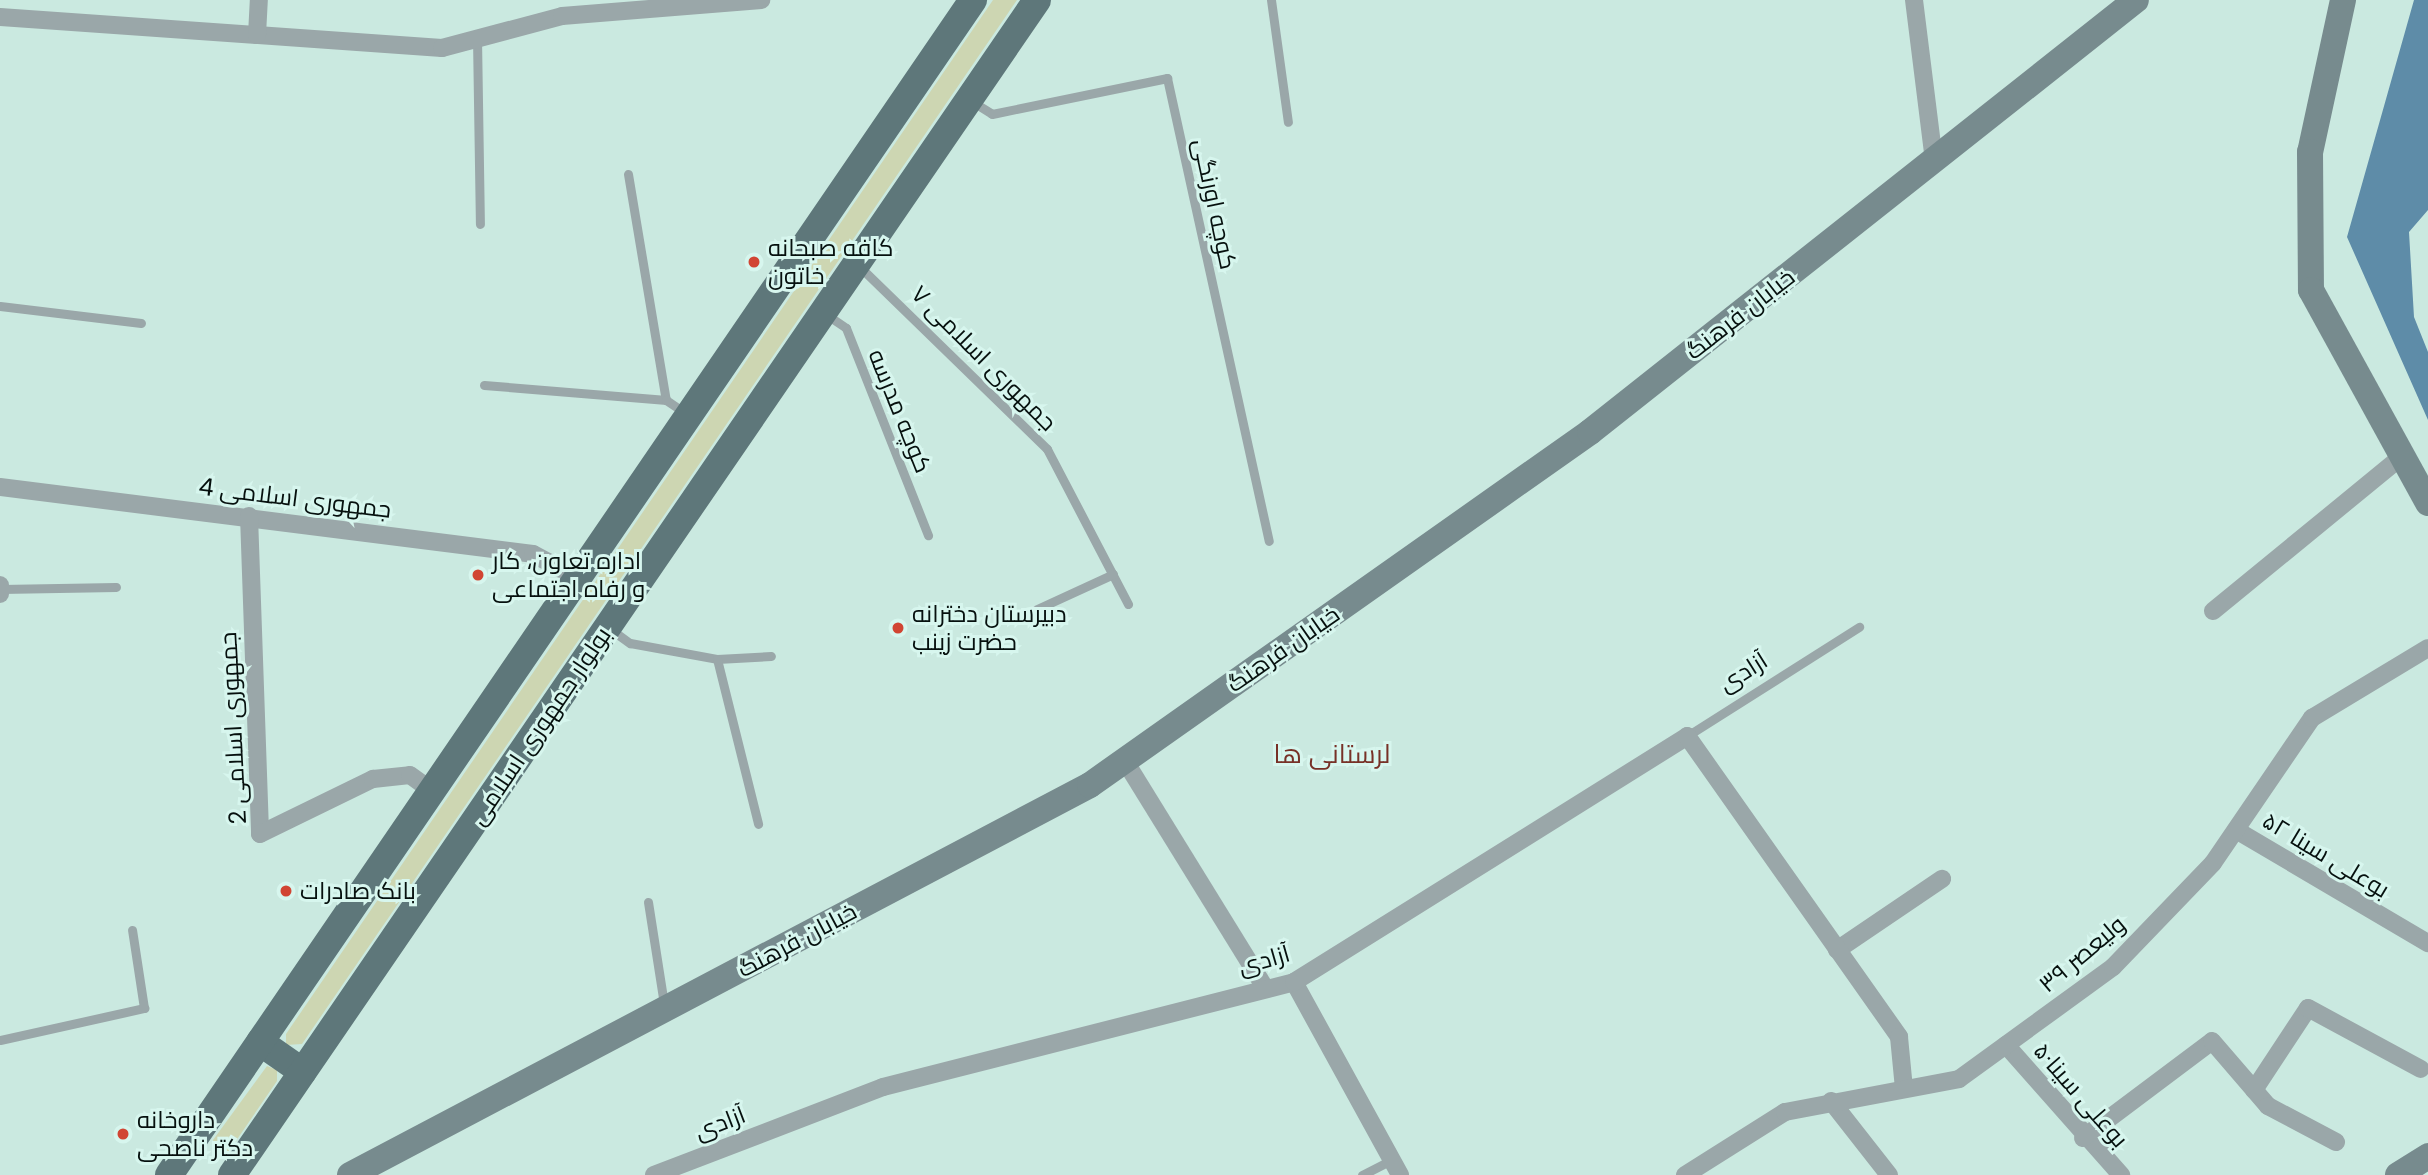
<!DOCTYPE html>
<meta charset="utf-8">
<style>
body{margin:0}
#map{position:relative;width:2428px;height:1175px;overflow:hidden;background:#cae9e0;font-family:Poppins,Cairo,sans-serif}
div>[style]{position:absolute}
.green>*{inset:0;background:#cdd6b2}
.water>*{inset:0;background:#5e8ca8}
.lane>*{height:9px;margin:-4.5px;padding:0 4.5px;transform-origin:4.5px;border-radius:4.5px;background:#9aa7a9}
.street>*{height:18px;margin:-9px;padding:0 9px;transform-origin:9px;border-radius:9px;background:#9aa7a9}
.secondary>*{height:26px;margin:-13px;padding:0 13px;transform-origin:13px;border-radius:13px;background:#778b8e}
.primary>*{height:28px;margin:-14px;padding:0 14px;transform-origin:14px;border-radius:14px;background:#5e777a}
.dots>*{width:19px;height:19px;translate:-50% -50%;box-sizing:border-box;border:4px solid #d7f6ee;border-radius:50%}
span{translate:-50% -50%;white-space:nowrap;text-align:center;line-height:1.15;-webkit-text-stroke:6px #d7f6ee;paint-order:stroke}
.street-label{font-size:24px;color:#06100e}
.poi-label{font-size:24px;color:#06100e}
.left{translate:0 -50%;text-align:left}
.neighbourhood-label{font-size:26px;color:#773127}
</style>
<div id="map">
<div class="green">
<div style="clip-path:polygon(993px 0,1017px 0,302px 1044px,286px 1045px,286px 1034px)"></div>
<div style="clip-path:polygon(267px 1066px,277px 1070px,277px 1081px,229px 1151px,216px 1153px,213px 1140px)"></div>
</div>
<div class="water">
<div style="clip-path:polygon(2414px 0,2428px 0,2428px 210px,2409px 232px,2414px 317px,2428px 352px,2428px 420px,2347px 237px)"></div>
</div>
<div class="lane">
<div style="left:1271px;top:0;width:123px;rotate:82.1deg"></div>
<div style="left:477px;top:38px;width:186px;rotate:89.1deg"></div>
<div style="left:973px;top:102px;width:22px;rotate:32deg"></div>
<div style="left:992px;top:114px;width:179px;rotate:-11.6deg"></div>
<div style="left:1167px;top:78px;width:474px;rotate:77.6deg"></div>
<div style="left:628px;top:174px;width:229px;rotate:80.5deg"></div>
<div style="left:860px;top:267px;width:261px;rotate:44.2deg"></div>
<div style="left:1047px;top:449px;width:175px;rotate:62.4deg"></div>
<div style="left:0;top:306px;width:142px;rotate:6.9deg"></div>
<div style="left:827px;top:315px;width:23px;rotate:34deg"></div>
<div style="left:846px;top:328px;width:223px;rotate:68.4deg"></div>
<div style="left:484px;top:385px;width:183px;rotate:4.7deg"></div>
<div style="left:666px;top:400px;width:23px;rotate:34deg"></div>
<div style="left:1px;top:589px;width:115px;rotate:-1deg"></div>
<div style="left:1024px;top:615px;width:98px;rotate:-24.7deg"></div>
<div style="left:609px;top:628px;width:26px;rotate:36deg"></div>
<div style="left:630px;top:643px;width:88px;rotate:10.4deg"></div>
<div style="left:717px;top:659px;width:54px;rotate:-3.2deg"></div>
<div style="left:717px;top:659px;width:170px;rotate:76deg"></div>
<div style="left:1687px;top:736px;width:204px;rotate:-32.4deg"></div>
<div style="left:648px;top:902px;width:103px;rotate:81.1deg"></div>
<div style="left:0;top:1040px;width:148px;rotate:-12.5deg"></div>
<div style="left:144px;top:1008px;width:79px;rotate:-98.7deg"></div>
<div style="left:1362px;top:1175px;width:34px;rotate:-27deg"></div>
</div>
<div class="street">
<div style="left:1914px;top:0;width:161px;rotate:82.9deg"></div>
<div style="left:0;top:17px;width:443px;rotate:4deg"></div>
<div style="left:442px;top:48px;width:124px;rotate:-14.9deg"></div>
<div style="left:562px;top:16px;width:200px;rotate:-4.6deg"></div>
<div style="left:257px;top:35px;width:35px;rotate:-87deg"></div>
<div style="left:0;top:487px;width:537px;rotate:7.16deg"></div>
<div style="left:533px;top:554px;width:51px;rotate:28.1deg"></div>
<div style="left:249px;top:516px;width:318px;rotate:88deg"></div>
<div style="left:260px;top:834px;width:126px;rotate:-26deg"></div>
<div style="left:373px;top:779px;width:37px;rotate:-6deg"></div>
<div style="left:410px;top:775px;width:27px;rotate:36deg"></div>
<div style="left:0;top:585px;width:9px;rotate:90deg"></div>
<div style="left:2213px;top:611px;width:243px;rotate:-39.3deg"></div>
<div style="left:1125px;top:761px;width:264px;rotate:58.3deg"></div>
<div style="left:2236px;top:830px;width:223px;rotate:30.5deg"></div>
<div style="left:1837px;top:950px;width:127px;rotate:-34.1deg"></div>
<div style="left:1294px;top:982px;width:220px;rotate:61.2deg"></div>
<div style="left:2006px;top:1045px;width:174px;rotate:48.5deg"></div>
<div style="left:2254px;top:1090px;width:98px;rotate:-56.6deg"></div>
<div style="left:2308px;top:1008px;width:128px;rotate:28.4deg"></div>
<div style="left:1831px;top:1101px;width:94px;rotate:51.9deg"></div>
<div style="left:2083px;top:1138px;width:161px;rotate:-36.9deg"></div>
<div style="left:2212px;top:1041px;width:86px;rotate:49.3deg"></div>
<div style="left:2268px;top:1106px;width:77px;rotate:27.9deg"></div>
<div style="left:654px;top:1175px;width:245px;rotate:-21deg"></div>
<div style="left:883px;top:1087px;width:424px;rotate:-14.3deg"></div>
<div style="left:1294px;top:982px;width:464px;rotate:-32deg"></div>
<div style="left:1687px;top:736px;width:368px;rotate:54.8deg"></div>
<div style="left:1899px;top:1037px;width:52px;rotate:84.5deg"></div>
<div style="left:1685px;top:1175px;width:118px;rotate:-32.2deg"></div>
<div style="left:1785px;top:1112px;width:177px;rotate:-10.7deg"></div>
<div style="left:1959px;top:1079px;width:190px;rotate:-36deg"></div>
<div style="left:2113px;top:967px;width:144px;rotate:-46.1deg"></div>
<div style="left:2213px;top:863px;width:176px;rotate:-55.7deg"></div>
<div style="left:2312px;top:718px;width:135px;rotate:-31.1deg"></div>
</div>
<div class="secondary">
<div style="left:2343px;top:0;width:156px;rotate:102.2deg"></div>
<div style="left:2310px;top:152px;width:138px;rotate:89.6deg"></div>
<div style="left:2311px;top:290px;width:243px;rotate:61.2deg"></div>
<div style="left:350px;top:1175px;width:836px;rotate:-27.79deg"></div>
<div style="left:1090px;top:785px;width:612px;rotate:-35.22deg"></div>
<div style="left:1590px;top:432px;width:696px;rotate:-38.35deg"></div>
<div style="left:2398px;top:1175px;width:36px;rotate:-32deg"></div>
</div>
<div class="primary">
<div style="left:260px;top:1042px;width:52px;rotate:34.9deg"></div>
<div style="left:169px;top:1175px;width:1424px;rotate:-55.62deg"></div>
<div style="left:232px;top:1175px;width:1424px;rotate:-55.58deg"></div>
</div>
<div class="dots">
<div style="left:754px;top:262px;background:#d14533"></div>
<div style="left:478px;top:575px;background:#d14533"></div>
<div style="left:898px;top:628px;background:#d14533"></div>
<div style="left:286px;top:891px;background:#d14533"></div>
<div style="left:123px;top:1134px;background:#d14533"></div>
</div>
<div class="street-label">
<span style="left:1215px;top:204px;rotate:78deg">کوچه اورنگی</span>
<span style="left:1740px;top:314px;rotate:-38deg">خیابان فرهنگ</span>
<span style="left:984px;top:358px;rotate:45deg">جمهوری اسلامی ۷</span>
<span style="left:900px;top:411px;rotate:68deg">کوچه مدرسه</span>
<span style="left:295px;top:498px;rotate:7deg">جمهوری اسلامی 4</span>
<span style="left:1283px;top:649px;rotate:-35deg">خیابان فرهنگ</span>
<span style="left:1743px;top:672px;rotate:-32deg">آزادی</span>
<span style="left:540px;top:726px;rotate:-56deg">بولوار جمهوری اسلامی</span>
<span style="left:233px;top:728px;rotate:-93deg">جمهوری اسلامی 2</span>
<span style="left:2326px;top:855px;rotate:31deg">بوعلی سینا ۵۲</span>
<span style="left:797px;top:940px;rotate:-28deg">خیابان فرهنگ</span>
<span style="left:2082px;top:954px;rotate:-40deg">ولیعصر ۳۹</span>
<span style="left:1264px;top:960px;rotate:-16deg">آزادی</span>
<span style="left:2081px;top:1095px;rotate:49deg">بوعلی سینا۵۰</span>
<span style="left:720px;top:1123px;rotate:-21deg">آزادی</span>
</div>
<div class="poi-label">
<span class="left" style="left:768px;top:262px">کافه صبحانه<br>خاتون</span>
<span class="left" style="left:492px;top:575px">اداره تعاون، کار<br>و رفاه اجتماعی</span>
<span class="left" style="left:912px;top:628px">دبیرستان دخترانه<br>حضرت زینب</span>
<span class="left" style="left:300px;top:891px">بانک صادرات</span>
<span class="left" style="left:137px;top:1134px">داروخانه<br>دکتر ناصحی</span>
</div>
<div class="neighbourhood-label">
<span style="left:1332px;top:755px">لرستانی ها</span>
</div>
</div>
